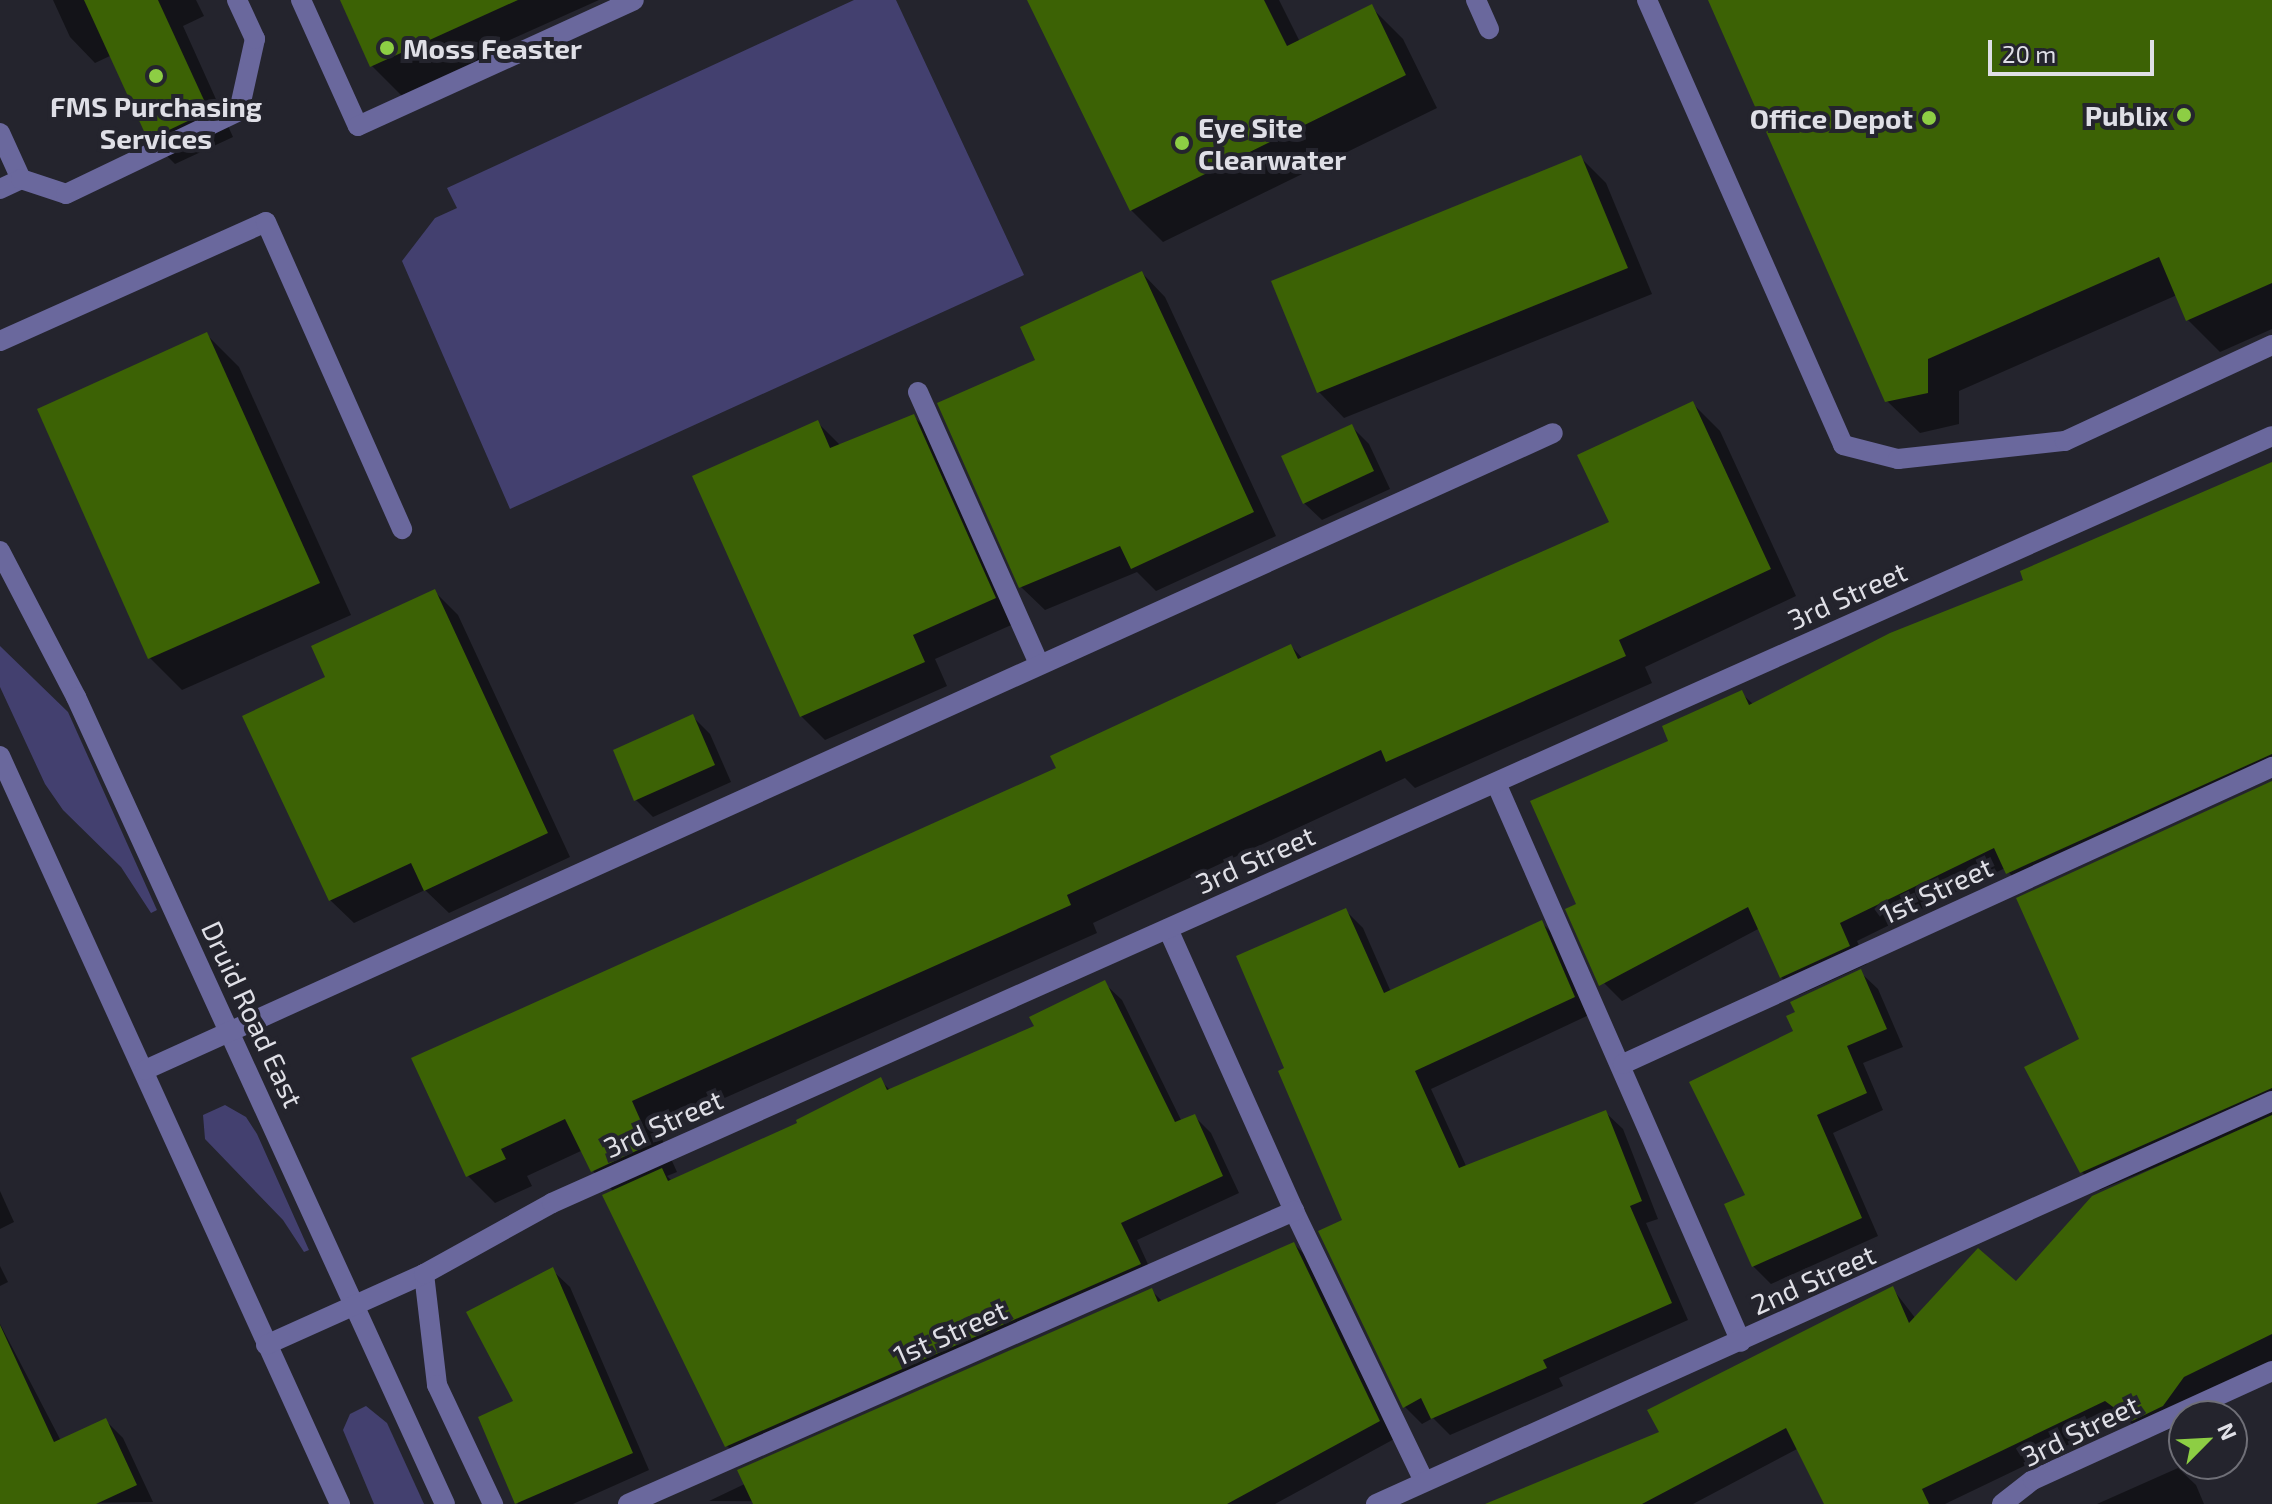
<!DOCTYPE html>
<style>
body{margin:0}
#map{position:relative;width:2272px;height:1504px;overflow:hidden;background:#24242d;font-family:"Exo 2",sans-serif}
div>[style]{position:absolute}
.green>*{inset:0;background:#43406f}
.shadow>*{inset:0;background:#0007}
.building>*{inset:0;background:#3c6205}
.minor>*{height:20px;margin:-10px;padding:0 10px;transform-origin:10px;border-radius:10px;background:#6a689d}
.dots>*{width:22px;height:22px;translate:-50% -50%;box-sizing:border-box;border:4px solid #24242d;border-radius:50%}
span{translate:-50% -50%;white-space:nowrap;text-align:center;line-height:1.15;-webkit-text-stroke:8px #24242d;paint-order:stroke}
.poi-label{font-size:28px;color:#dfdfe6;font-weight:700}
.left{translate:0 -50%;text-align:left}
.right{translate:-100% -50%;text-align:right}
.street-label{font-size:28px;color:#dfdfe6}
.north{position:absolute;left:2168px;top:1400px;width:80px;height:80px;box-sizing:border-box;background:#24242d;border:2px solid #6f6f77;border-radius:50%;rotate:66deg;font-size:22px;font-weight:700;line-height:32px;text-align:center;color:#dfdfe6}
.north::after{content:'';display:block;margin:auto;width:28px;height:36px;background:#8dce44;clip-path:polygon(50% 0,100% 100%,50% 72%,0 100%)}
.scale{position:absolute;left:1988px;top:40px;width:166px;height:36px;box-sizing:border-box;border:4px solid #dfdfe6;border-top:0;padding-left:10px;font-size:24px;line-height:28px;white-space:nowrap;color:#dfdfe6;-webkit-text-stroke:6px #24242d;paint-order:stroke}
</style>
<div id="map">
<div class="green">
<div style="clip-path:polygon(854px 0,896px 0,1024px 275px,510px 509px,402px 261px,435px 218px,457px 208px,447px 188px)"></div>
<div style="clip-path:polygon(0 646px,68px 712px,157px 910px,151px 913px,121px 867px,63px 810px,45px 784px,0 687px)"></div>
<div style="clip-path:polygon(225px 1105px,246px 1117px,257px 1134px,309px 1250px,304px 1252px,283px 1220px,205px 1139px,203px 1115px)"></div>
<div style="clip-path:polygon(366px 1406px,387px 1423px,424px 1504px,374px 1504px,343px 1430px,350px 1414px)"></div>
</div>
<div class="shadow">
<div style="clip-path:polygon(53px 0,196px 0,204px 16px,183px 26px,233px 137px,175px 164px,150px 139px,112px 55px,95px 63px,70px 37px)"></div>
<div style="clip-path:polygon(342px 0,599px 0,481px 53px,484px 62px,404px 98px,372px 66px)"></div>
<div style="clip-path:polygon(1031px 0,1279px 0,1300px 42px,1371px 7px,1403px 39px,1437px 108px,1163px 242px,1131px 210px)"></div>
<div style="clip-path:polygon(1729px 0,2272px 0,2272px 329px,2220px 352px,2188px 320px,2177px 295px,1959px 391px,1959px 424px,1920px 433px,1887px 401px)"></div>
<div style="clip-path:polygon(1581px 158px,1606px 183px,1652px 294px,1344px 418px,1319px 392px)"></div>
<div style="clip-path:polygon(1142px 273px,1165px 297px,1276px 536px,1156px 591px,1137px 572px,1045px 610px,1021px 587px,1037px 361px)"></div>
<div style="clip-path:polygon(207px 335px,239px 367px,351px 615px,182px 690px,150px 658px,40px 410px)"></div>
<div style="clip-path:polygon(1693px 404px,1720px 431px,1796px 596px,1645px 667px,1652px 683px,1415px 788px,1405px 778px,1093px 923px,1097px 933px,657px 1128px,677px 1172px,667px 1176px,672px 1181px,800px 1124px,880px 1080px,891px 1091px,1036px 1027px,1104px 983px,1122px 1000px,1182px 1122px,1194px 1116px,1211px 1133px,1239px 1193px,1137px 1240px,1156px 1282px,744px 1463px,727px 1446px,614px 1192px,592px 1170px,583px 1150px,527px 1176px,532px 1186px,495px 1203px,468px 1176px,413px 1058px,1059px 769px,1291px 646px,1303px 659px,1611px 523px)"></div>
<div style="clip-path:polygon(913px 416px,937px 440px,1018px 622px,935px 659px,947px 686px,825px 740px,801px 716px,817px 422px,841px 446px)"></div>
<div style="clip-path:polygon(1352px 427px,1369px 444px,1390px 489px,1322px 520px,1304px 503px)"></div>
<div style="clip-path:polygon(2272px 464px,2272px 778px,2025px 891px,2005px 868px,1857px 941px,1867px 964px,1799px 995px,1781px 977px,1760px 928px,1622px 1001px,1604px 983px,1578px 905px,1671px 742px,1741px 693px,1754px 705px)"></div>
<div style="clip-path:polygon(435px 592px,458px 615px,570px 857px,449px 913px,425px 890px,354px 923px,330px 900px,327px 678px)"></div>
<div style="clip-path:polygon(693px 717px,710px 734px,731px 782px,653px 817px,636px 800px)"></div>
<div style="clip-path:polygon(2272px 783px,2272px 1361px,2201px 1395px,2181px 1424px,2151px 1437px,2124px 1418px,1945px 1504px,1826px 1504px,1799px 1448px,1693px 1504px,1530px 1504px,1662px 1433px,1892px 1288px,1916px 1319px,2016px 1284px,2208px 1145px,2100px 1190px,2082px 1172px,2082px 1040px)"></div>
<div style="clip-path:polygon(1345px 910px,1363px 928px,1391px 992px,1541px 922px,1559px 940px,1591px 1014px,1431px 1089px,1467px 1168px,1605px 1112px,1623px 1129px,1658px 1219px,1646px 1223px,1688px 1320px,1559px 1378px,1563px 1386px,1450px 1435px,1433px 1418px,1422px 1424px,1405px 1407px,1321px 1232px,1345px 1221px,1287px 1069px)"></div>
<div style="clip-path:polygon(1860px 972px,1878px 989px,1903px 1047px,1863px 1063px,1883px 1110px,1833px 1133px,1878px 1236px,1771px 1284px,1753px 1266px,1748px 1196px,1796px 1032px)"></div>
<div style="clip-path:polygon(0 1191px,14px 1222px,0 1229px)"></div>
<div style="clip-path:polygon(1294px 1244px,1311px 1261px,1396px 1438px,1275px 1504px,709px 1501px,1151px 1290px,1163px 1302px)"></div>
<div style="clip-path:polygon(0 1266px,8px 1282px,0 1286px)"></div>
<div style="clip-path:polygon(552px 1270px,570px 1287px,649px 1470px,573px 1504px,518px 1504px,480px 1418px,516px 1402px)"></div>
<div style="clip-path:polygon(0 1324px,61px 1441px,105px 1420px,123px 1438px,153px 1502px,0 1504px)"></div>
<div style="clip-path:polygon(2178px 1468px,2196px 1485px,2204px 1504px,2097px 1504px)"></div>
</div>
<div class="building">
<div style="clip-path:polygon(84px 0,158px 0,209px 111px,148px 140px)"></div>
<div style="clip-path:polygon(340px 0,518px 0,370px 67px)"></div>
<div style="clip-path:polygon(1027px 0,1264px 0,1287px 46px,1372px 4px,1406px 75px,1130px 211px)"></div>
<div style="clip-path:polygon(1708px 0,2272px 0,2272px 283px,2186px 321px,2159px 257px,1928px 359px,1928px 393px,1885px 402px)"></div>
<div style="clip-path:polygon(1581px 155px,1628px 268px,1317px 393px,1271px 281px)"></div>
<div style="clip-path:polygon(1142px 271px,1254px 512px,1131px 569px,1120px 546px,1019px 588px,937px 403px,1035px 360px,1020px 327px)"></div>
<div style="clip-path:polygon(207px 332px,320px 583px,148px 659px,37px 409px)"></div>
<div style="clip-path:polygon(1693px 401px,1771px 569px,1619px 640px,1626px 656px,1386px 762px,1381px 750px,1067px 895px,1071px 905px,632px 1101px,651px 1144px,591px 1172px,565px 1119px,501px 1149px,506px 1159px,466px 1177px,411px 1058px,1056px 768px,1050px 756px,1291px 644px,1298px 659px,1609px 522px,1577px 455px)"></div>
<div style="clip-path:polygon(914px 414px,996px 598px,913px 635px,925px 662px,800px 717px,692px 476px,818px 420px,830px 448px)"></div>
<div style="clip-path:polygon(1352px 424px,1374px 471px,1303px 504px,1281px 456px)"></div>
<div style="clip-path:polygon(2272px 462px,2272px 754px,2006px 874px,1994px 848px,1840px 923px,1850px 946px,1780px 978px,1748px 907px,1599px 986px,1565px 909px,1576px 904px,1530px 801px,1668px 741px,1662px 726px,1742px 690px,1749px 705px,1890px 633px,2023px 580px,2020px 571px)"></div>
<div style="clip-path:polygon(435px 589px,548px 833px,424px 891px,411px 863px,329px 901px,242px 716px,325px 677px,311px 646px)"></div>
<div style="clip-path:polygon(693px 714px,715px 765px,634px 801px,613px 750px)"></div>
<div style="clip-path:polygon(2272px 781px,2272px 1088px,2080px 1173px,2024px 1067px,2079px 1039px,2016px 898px)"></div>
<div style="clip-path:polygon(1346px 908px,1384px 993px,1542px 920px,1575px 997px,1415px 1071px,1459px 1168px,1606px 1110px,1642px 1201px,1630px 1206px,1672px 1303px,1543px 1360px,1547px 1368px,1431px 1419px,1421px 1398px,1403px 1408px,1318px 1231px,1342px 1220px,1278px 1071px,1284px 1068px,1236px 956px)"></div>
<div style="clip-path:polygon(1861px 969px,1887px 1029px,1847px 1046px,1867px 1093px,1817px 1115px,1862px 1218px,1752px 1267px,1724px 1204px,1745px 1195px,1689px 1082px,1793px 1031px,1786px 1016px,1795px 1012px,1790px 1002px)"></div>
<div style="clip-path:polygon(1105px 980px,1175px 1122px,1195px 1114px,1223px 1176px,1121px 1223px,1141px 1264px,725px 1447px,602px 1195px,662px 1168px,668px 1181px,797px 1123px,796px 1120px,881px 1077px,887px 1090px,1034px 1026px,1029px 1017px)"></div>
<div style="clip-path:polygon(2272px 1115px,2272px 1334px,2184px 1377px,2163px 1406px,2132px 1421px,2105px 1401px,1922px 1489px,1929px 1504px,1824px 1504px,1786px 1428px,1642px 1504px,1485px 1504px,1659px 1432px,1647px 1410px,1893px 1286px,1909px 1323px,1978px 1248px,2016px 1281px,2092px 1196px)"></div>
<div style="clip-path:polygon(1294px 1242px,1380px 1421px,1227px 1504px,753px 1504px,737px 1470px,1152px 1288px,1158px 1302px)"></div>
<div style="clip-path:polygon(553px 1267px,633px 1453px,515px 1504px,478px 1417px,513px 1401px,466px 1312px)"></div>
<div style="clip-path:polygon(0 1325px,54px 1442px,106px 1418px,137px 1485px,96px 1504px,0 1504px)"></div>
</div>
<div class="minor">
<div style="left:301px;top:0;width:138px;rotate:65.7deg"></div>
<div style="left:358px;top:126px;width:303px;rotate:-24.5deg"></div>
<div style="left:1476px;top:0;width:32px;rotate:66deg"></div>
<div style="left:1647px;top:0;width:486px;rotate:66.2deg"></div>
<div style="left:1843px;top:445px;width:57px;rotate:14.3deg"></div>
<div style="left:1898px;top:459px;width:168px;rotate:-6.2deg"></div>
<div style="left:2065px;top:441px;width:228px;rotate:-24.9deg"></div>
<div style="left:0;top:133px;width:51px;rotate:65.5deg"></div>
<div style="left:0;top:189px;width:23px;rotate:-25deg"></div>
<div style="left:21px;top:179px;width:47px;rotate:18.4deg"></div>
<div style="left:66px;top:194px;width:192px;rotate:-25.6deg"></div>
<div style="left:239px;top:111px;width:74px;rotate:-77.5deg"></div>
<div style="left:255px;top:39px;width:43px;rotate:-114.8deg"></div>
<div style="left:0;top:341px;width:291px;rotate:-24.1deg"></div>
<div style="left:266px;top:222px;width:336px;rotate:66.1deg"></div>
<div style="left:918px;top:392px;width:298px;rotate:66deg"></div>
<div style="left:0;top:551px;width:165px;rotate:62.5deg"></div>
<div style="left:76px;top:697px;width:887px;rotate:65.43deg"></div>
<div style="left:0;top:756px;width:822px;rotate:65.56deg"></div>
<div style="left:1496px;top:783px;width:610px;rotate:66.33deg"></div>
<div style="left:1168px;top:929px;width:309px;rotate:65.9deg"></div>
<div style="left:1294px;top:1211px;width:300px;rotate:64.3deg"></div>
<div style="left:1623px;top:1064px;width:714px;rotate:-24.59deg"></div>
<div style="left:145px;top:1070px;width:1545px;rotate:-24.34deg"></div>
<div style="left:424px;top:1274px;width:112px;rotate:83.3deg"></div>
<div style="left:437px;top:1385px;width:132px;rotate:64.8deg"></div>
<div style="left:266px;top:1345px;width:173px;rotate:-24.2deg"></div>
<div style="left:424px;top:1274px;width:146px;rotate:-29deg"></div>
<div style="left:552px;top:1203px;width:1883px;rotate:-24.03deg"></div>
<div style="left:628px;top:1504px;width:728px;rotate:-23.75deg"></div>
<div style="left:1376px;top:1504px;width:982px;rotate:-24.22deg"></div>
<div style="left:2002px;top:1504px;width:39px;rotate:-38deg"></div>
<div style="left:2033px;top:1480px;width:263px;rotate:-24.5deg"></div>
</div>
<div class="dots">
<div style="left:387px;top:48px;background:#8dce44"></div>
<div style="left:156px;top:76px;background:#8dce44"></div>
<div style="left:2184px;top:115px;background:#8dce44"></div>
<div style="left:1929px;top:118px;background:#8dce44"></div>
<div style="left:1182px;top:143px;background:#8dce44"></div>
</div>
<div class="poi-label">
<span class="left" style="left:403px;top:48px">Moss Feaster</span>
<span style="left:156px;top:122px">FMS Purchasing<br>Services</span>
<span class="right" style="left:2168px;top:115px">Publix</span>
<span class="right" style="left:1913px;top:118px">Office Depot</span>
<span class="left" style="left:1198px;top:143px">Eye Site<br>Clearwater</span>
</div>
<div class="street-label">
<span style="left:1847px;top:595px;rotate:-24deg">3rd Street</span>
<span style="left:1255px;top:859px;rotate:-24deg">3rd Street</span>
<span style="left:1936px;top:890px;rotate:-25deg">1st Street</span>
<span style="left:253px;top:1014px;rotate:65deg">Druid Road East</span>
<span style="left:663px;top:1123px;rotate:-24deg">3rd Street</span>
<span style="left:1813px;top:1279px;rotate:-24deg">2nd Street</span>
<span style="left:950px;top:1332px;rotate:-24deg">1st Street</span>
<span style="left:2080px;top:1430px;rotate:-26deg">3rd Street</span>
</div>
<div class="north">N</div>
<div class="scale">20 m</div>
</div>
